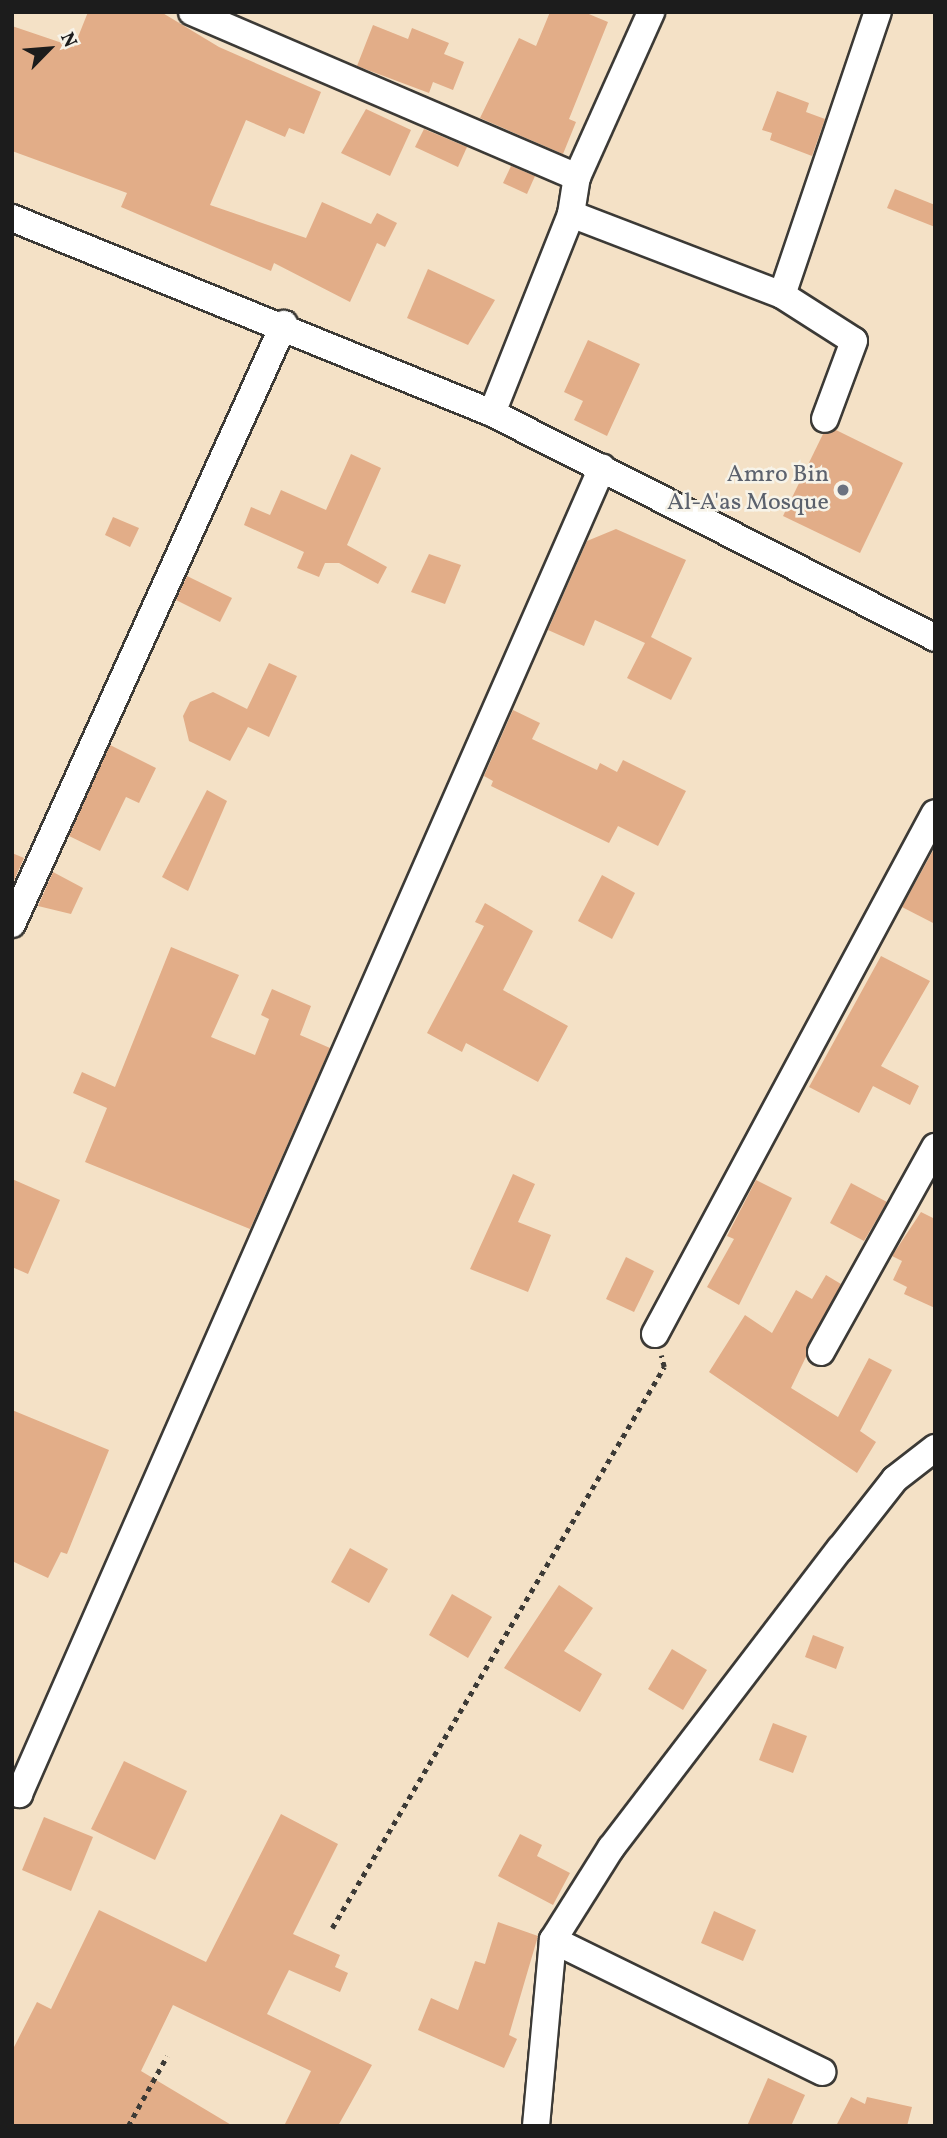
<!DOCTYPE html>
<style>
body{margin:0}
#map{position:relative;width:947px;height:2138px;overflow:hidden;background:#f4e1c6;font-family:Vollkorn,serif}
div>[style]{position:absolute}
.building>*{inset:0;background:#e2ad88}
.path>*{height:4.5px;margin-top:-2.25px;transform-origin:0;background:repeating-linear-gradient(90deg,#3c3a36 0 5px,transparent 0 10px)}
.roads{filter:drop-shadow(2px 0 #3c3a36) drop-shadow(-2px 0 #3c3a36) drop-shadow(0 2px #3c3a36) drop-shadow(0 -2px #3c3a36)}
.minor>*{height:26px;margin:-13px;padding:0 13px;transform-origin:13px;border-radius:13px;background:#fff}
.dots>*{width:19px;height:19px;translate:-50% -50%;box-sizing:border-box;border:4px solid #f7f3e8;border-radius:50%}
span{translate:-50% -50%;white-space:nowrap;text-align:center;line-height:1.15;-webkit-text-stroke:5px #f7f3e8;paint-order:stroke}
.worship-label{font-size:24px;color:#5b616d}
.right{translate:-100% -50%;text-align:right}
.frame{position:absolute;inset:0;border:14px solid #1c1c1c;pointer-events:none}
.north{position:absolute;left:14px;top:14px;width:70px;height:70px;-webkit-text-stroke:5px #f7f3e8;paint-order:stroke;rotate:65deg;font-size:19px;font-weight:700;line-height:28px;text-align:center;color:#1c1c1c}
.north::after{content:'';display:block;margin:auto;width:24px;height:32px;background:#1c1c1c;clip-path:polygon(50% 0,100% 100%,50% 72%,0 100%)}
</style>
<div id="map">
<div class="building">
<div style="clip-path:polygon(88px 12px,161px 12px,219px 47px,321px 92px,304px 134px,289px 128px,285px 137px,246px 120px,210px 205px,306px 238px,322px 202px,371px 224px,377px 213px,397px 223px,385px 247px,377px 243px,350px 302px,274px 263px,271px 271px,121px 207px,127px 193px,12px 151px,12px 26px,74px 47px)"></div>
<div style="clip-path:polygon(550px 12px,584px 12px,608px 22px,569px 119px,576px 122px,563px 154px,480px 118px,519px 38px,536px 46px)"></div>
<div style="clip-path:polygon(373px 25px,408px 39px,412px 28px,449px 43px,444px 54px,464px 62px,453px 90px,433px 82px,429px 93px,357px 66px)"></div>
<div style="clip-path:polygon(777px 91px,809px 103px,806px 112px,825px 119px,812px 156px,770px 140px,772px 133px,762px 130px)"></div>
<div style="clip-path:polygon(366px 109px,411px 130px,390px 176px,341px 153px)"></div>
<div style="clip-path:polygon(424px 129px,467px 147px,458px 167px,415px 147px)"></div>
<div style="clip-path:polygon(511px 166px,535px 176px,527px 194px,503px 183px)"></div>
<div style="clip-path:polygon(895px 189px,935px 205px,935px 227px,887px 208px)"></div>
<div style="clip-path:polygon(428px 269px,495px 300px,468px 345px,407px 318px)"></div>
<div style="clip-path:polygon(588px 340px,640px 364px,607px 436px,574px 420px,583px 401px,564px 392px)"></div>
<div style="clip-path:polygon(836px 430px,903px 463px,860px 553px,783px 516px,823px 434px)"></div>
<div style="clip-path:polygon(351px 454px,381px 468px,347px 545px,387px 567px,378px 584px,339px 563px,325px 563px,319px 577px,297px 568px,304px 552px,244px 525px,251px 507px,270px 515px,281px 490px,326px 510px)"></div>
<div style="clip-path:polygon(113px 517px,139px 528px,130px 547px,105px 535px)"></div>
<div style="clip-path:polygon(616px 529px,686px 560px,651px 637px,692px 658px,671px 700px,627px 678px,645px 643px,595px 620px,584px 646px,548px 630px,587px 541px)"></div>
<div style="clip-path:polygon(429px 554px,461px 565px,445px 604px,411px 592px)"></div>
<div style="clip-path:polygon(187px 576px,232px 598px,220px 622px,176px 600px)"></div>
<div style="clip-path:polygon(269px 663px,297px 676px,269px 737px,248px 727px,230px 761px,189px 741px,183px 716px,190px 702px,213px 692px,247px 709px)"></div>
<div style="clip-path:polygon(513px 710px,540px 723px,532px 739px,597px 770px,600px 763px,617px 772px,623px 760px,686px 791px,658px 846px,618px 826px,609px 843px,491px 786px,493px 781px,484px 776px)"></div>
<div style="clip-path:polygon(110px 745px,156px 768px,139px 803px,126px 797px,100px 851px,69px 836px)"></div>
<div style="clip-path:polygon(207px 790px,227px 801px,188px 891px,162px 877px)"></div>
<div style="clip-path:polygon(935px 847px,935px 924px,902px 907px)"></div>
<div style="clip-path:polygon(12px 853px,24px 858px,12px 885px)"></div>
<div style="clip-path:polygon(53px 872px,83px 888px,71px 914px,38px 906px)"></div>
<div style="clip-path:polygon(602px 875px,635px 893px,612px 939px,578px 921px)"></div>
<div style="clip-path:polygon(485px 903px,533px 931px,503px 990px,568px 1026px,538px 1082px,466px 1043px,462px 1052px,427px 1033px,484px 926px,475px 922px)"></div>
<div style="clip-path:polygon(171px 947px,239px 975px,211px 1037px,255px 1055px,269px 1019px,261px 1015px,272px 989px,311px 1006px,300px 1035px,330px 1048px,250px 1229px,85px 1162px,107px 1108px,73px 1093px,82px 1072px,115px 1087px)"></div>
<div style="clip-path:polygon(881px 956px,930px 981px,881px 1066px,919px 1086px,910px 1105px,873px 1086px,859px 1113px,809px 1087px)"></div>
<div style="clip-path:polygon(513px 1174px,535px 1184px,518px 1222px,551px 1235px,528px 1292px,470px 1269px)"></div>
<div style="clip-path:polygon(12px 1179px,60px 1200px,28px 1274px,12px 1267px)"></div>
<div style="clip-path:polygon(756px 1180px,792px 1198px,739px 1305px,707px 1287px,734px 1239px,727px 1236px)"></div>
<div style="clip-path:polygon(851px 1183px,887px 1202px,864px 1241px,830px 1223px)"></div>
<div style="clip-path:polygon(921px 1212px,935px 1219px,935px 1308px,904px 1294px,907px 1287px,893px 1280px,902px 1261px,892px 1256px)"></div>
<div style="clip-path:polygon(626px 1257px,654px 1271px,634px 1312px,606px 1299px)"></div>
<div style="clip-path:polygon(826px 1275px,841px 1284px,791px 1388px,838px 1417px,869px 1358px,892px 1370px,860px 1431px,876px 1442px,857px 1473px,709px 1372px,745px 1315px,772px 1333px,796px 1290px,812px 1299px)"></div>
<div style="clip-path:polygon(12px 1410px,109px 1450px,67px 1554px,61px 1552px,48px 1578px,12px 1561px)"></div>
<div style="clip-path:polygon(350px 1548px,388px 1569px,369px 1603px,331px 1582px)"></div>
<div style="clip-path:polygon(559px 1585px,593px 1608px,564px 1651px,602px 1674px,580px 1712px,504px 1668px)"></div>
<div style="clip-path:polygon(452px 1594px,492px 1617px,468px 1658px,429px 1635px)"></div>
<div style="clip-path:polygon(813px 1635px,844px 1647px,836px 1669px,805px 1657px)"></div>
<div style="clip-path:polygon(672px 1649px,707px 1670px,683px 1710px,648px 1689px)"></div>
<div style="clip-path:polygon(773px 1723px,807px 1736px,793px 1773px,759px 1760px)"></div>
<div style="clip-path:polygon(124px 1761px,187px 1791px,155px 1860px,91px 1829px)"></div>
<div style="clip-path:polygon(281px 1814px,338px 1844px,293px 1934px,340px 1955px,335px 1967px,348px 1973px,340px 1992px,289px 1970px,267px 2014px,372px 2065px,338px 2126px,284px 2126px,311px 2071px,173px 2005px,141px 2071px,233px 2126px,12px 2126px,12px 2051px,37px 2002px,51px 2009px,99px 1910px,206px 1962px)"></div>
<div style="clip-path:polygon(44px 1817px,93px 1837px,71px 1891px,22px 1870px)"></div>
<div style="clip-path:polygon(520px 1834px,542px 1845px,537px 1856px,570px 1873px,553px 1905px,498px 1876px)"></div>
<div style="clip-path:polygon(714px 1911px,756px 1930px,743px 1961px,701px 1943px)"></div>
<div style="clip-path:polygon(498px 1922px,538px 1936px,509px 2035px,517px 2039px,504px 2068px,418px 2030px,431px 1998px,458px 2010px,475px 1961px,485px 1964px)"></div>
<div style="clip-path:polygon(768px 2078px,805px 2095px,791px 2126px,747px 2126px)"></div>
<div style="clip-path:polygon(851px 2097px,865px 2104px,867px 2097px,912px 2107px,907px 2126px,836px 2126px)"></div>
</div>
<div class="path">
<div style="left:332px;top:1928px;width:652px;rotate:-59.38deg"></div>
<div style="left:664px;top:1367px;width:12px;rotate:-104deg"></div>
<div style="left:128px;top:2126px;width:80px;rotate:-60.9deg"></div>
</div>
<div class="roads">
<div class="minor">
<div style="left:192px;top:12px;width:419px;rotate:23.2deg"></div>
<div style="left:571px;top:214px;width:226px;rotate:21deg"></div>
<div style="left:782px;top:295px;width:85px;rotate:32.6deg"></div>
<div style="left:854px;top:341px;width:83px;rotate:110.4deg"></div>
<div style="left:12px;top:218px;width:518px;rotate:22.11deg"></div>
<div style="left:492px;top:413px;width:497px;rotate:26.9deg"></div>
<div style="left:782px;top:295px;width:299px;rotate:-71.3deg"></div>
<div style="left:492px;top:413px;width:214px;rotate:-68.3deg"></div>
<div style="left:571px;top:214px;width:37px;rotate:-81deg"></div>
<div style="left:577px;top:177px;width:181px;rotate:-65.8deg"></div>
<div style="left:12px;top:924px;width:659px;rotate:-65.61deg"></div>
<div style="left:655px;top:1334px;width:591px;rotate:-61.75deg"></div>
<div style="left:821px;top:1352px;width:235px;rotate:-60.9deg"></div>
<div style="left:12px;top:1791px;width:8px;rotate:23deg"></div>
<div style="left:19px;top:1794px;width:1449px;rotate:-66.27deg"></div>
<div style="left:553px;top:1940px;width:109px;rotate:-57.8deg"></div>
<div style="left:611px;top:1848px;width:377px;rotate:-52.6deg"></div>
<div style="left:840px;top:1549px;width:89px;rotate:-51.8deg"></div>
<div style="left:895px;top:1479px;width:51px;rotate:-37.8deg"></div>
<div style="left:536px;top:2126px;width:187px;rotate:-84.8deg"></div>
<div style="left:553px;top:1940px;width:300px;rotate:26.1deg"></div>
</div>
</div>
<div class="dots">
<div style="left:843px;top:490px;background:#6b7280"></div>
</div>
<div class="worship-label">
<span class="right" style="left:829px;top:490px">Amro Bin<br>Al-A'as Mosque</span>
</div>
<div class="frame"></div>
<div class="north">N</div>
</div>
